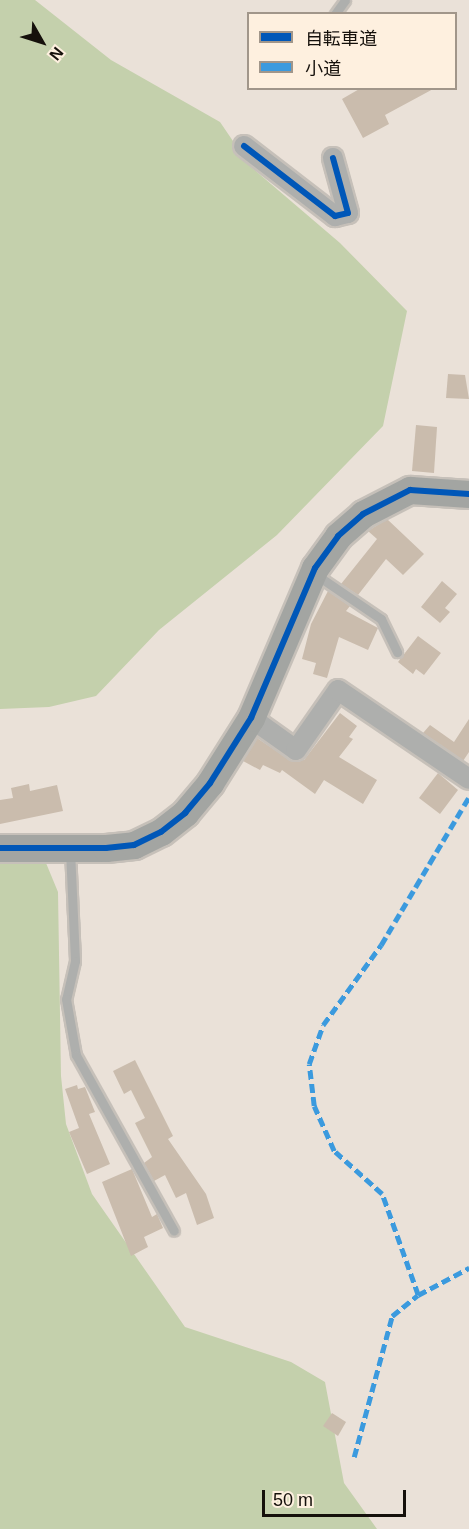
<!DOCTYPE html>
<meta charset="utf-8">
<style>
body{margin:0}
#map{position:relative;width:469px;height:1529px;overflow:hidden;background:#eae1d8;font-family:Helvetica,"Noto Sans JP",sans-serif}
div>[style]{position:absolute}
.green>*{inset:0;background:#c4d0ac}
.building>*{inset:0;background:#cabcad}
.roads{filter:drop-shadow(2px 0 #c6c0b9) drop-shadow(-2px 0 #c6c0b9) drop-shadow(0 2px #c6c0b9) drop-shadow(0 -2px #c6c0b9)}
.lane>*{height:9px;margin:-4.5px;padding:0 4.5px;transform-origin:4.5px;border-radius:4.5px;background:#aeafad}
.street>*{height:20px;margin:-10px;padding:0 10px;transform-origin:10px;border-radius:10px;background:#aeafad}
.secondary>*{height:27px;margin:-13.5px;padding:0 13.5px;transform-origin:13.5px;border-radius:13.5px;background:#a3a5a2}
.quiet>*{height:4.5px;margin-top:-2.25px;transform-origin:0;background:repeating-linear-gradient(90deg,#3b9ade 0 9px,transparent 0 13.5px)}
.cycleway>*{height:6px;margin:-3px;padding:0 3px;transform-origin:3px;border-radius:3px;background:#0057b8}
span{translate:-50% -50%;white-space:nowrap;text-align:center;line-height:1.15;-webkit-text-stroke:4.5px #fef0df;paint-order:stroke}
.legend{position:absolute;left:247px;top:12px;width:210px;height:78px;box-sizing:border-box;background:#fef0df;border:2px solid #a1968a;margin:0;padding:8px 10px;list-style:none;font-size:18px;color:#15100b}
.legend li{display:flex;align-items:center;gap:12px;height:30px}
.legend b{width:30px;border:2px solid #a1968a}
.north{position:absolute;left:12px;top:12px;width:60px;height:60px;-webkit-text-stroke:4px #fef0df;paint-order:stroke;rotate:129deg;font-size:16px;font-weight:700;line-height:24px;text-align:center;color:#15100b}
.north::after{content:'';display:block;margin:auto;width:21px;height:27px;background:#15100b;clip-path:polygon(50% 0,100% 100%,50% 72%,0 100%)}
.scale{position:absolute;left:262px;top:1490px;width:144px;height:27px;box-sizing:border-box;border:3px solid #15100b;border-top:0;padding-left:8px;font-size:18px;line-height:21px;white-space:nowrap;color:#15100b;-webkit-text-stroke:4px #fef0df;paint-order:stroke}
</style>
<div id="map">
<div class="green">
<div style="clip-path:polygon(0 0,35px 0,111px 60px,220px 122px,250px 166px,340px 243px,407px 311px,383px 426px,277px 535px,159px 630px,96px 696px,49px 707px,0 709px)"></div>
<div style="clip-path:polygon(0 840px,13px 840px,46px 863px,58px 892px,61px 1076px,66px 1124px,92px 1194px,185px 1327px,291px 1362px,325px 1382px,344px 1483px,377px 1529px,0 1529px)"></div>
</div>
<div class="building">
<div style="clip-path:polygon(361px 88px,435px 88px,385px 115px,389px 124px,363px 138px,342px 99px)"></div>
<div style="clip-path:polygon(448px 374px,465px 375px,469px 399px,446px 398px)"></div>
<div style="clip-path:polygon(416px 425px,437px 427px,434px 473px,412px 471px)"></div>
<div style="clip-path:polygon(387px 519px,424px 554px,403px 575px,386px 559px,358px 595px,341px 584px,377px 539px,368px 531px)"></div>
<div style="clip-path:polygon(442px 581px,457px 594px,445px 608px,450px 612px,440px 623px,421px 607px)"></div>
<div style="clip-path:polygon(328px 591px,350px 606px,346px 611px,378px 628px,368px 650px,339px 637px,327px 678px,313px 674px,316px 663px,302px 659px,311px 624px)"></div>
<div style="clip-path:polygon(418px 636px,441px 653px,424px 675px,416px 669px,413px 674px,398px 662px)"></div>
<div style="clip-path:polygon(340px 713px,357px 726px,349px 737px,353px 739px,339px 757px,377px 780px,363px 804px,324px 780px,315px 794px,282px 770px,280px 773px,263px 765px,260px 770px,243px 761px,257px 738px,290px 760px,304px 760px)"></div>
<div style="clip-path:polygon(469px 719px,469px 752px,463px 761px,423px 733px,430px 725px,454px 742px)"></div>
<div style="clip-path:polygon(438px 773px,458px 790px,440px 814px,419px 798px)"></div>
<div style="clip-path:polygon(29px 784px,30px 791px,57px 785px,63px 811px,0 824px,0 800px,13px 798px,11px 788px)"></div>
<div style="clip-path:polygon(135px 1060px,173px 1136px,168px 1139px,206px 1194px,214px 1218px,197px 1225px,186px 1193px,176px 1198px,165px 1175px,154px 1181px,144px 1163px,152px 1157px,135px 1123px,145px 1118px,131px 1090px,124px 1094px,113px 1071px)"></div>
<div style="clip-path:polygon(77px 1085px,78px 1089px,85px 1087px,95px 1112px,89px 1114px,110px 1164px,87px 1174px,69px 1132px,79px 1128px,65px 1089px)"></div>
<div style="clip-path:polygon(132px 1169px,152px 1217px,157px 1214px,163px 1228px,144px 1237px,148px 1247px,131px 1256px,102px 1182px)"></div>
<div style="clip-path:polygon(332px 1413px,346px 1422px,338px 1436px,323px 1426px)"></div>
</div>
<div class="roads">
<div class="lane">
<div style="left:335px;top:14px;width:17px;rotate:-54deg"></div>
<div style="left:315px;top:574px;width:80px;rotate:34.3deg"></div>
<div style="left:381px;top:619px;width:37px;rotate:64deg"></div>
<div style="left:70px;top:850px;width:111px;rotate:87.4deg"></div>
<div style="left:75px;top:961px;width:39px;rotate:103deg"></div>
<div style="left:66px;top:999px;width:57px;rotate:79.9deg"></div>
<div style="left:76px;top:1055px;width:201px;rotate:60.9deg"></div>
</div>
<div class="street">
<div style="left:244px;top:146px;width:115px;rotate:37.6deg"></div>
<div style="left:335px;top:216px;width:13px;rotate:-13deg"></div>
<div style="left:348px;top:213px;width:57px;rotate:-105.3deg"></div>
<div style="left:251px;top:718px;width:55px;rotate:35.4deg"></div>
<div style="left:296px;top:750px;width:73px;rotate:-55deg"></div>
<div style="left:338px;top:690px;width:158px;rotate:34.2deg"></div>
</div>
<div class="secondary">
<div style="left:0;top:848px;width:106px"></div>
<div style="left:106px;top:848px;width:28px;rotate:-6deg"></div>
<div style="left:134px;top:845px;width:30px;rotate:-26deg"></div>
<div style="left:161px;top:832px;width:31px;rotate:-38deg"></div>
<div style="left:185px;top:813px;width:39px;rotate:-50deg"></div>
<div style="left:210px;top:783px;width:77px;rotate:-57.8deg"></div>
<div style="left:251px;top:718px;width:163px;rotate:-66.9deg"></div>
<div style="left:315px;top:568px;width:39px;rotate:-54deg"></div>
<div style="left:338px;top:536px;width:33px;rotate:-41deg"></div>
<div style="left:363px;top:514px;width:53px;rotate:-27.1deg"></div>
<div style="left:410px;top:490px;width:59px;rotate:3.9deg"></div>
</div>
</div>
<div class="quiet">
<div style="left:418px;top:1295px;width:107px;rotate:-109.6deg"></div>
<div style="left:382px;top:1194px;width:64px;rotate:-138.1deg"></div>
<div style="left:334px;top:1151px;width:49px;rotate:-114deg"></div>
<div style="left:314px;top:1106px;width:42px;rotate:-96.8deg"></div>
<div style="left:309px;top:1064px;width:41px;rotate:-70.3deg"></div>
<div style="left:323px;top:1025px;width:99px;rotate:-54.1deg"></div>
<div style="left:381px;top:945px;width:172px;rotate:-59.3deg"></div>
<div style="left:354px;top:1457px;width:146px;rotate:-74.9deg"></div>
<div style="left:392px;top:1316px;width:33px;rotate:-39deg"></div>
<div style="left:418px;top:1295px;width:58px;rotate:-27.9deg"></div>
</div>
<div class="cycleway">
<div style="left:244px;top:146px;width:115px;rotate:37.6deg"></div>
<div style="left:335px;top:216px;width:13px;rotate:-13deg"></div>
<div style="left:348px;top:213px;width:57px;rotate:-105.3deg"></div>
<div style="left:0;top:848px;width:106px"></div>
<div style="left:106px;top:848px;width:28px;rotate:-6deg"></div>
<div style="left:134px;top:845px;width:30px;rotate:-26deg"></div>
<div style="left:161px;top:832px;width:31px;rotate:-38deg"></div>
<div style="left:185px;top:813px;width:39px;rotate:-50deg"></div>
<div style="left:210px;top:783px;width:77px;rotate:-57.8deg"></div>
<div style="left:251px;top:718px;width:163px;rotate:-66.9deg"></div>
<div style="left:315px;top:568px;width:39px;rotate:-54deg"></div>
<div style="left:338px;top:536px;width:33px;rotate:-41deg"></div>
<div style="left:363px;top:514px;width:53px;rotate:-27.1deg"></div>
<div style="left:410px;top:490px;width:59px;rotate:3.9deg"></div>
</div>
<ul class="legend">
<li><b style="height:8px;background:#0057b8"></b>自転車道</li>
<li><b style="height:8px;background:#3b9ade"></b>小道</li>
</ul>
<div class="north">N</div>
<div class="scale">50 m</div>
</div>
